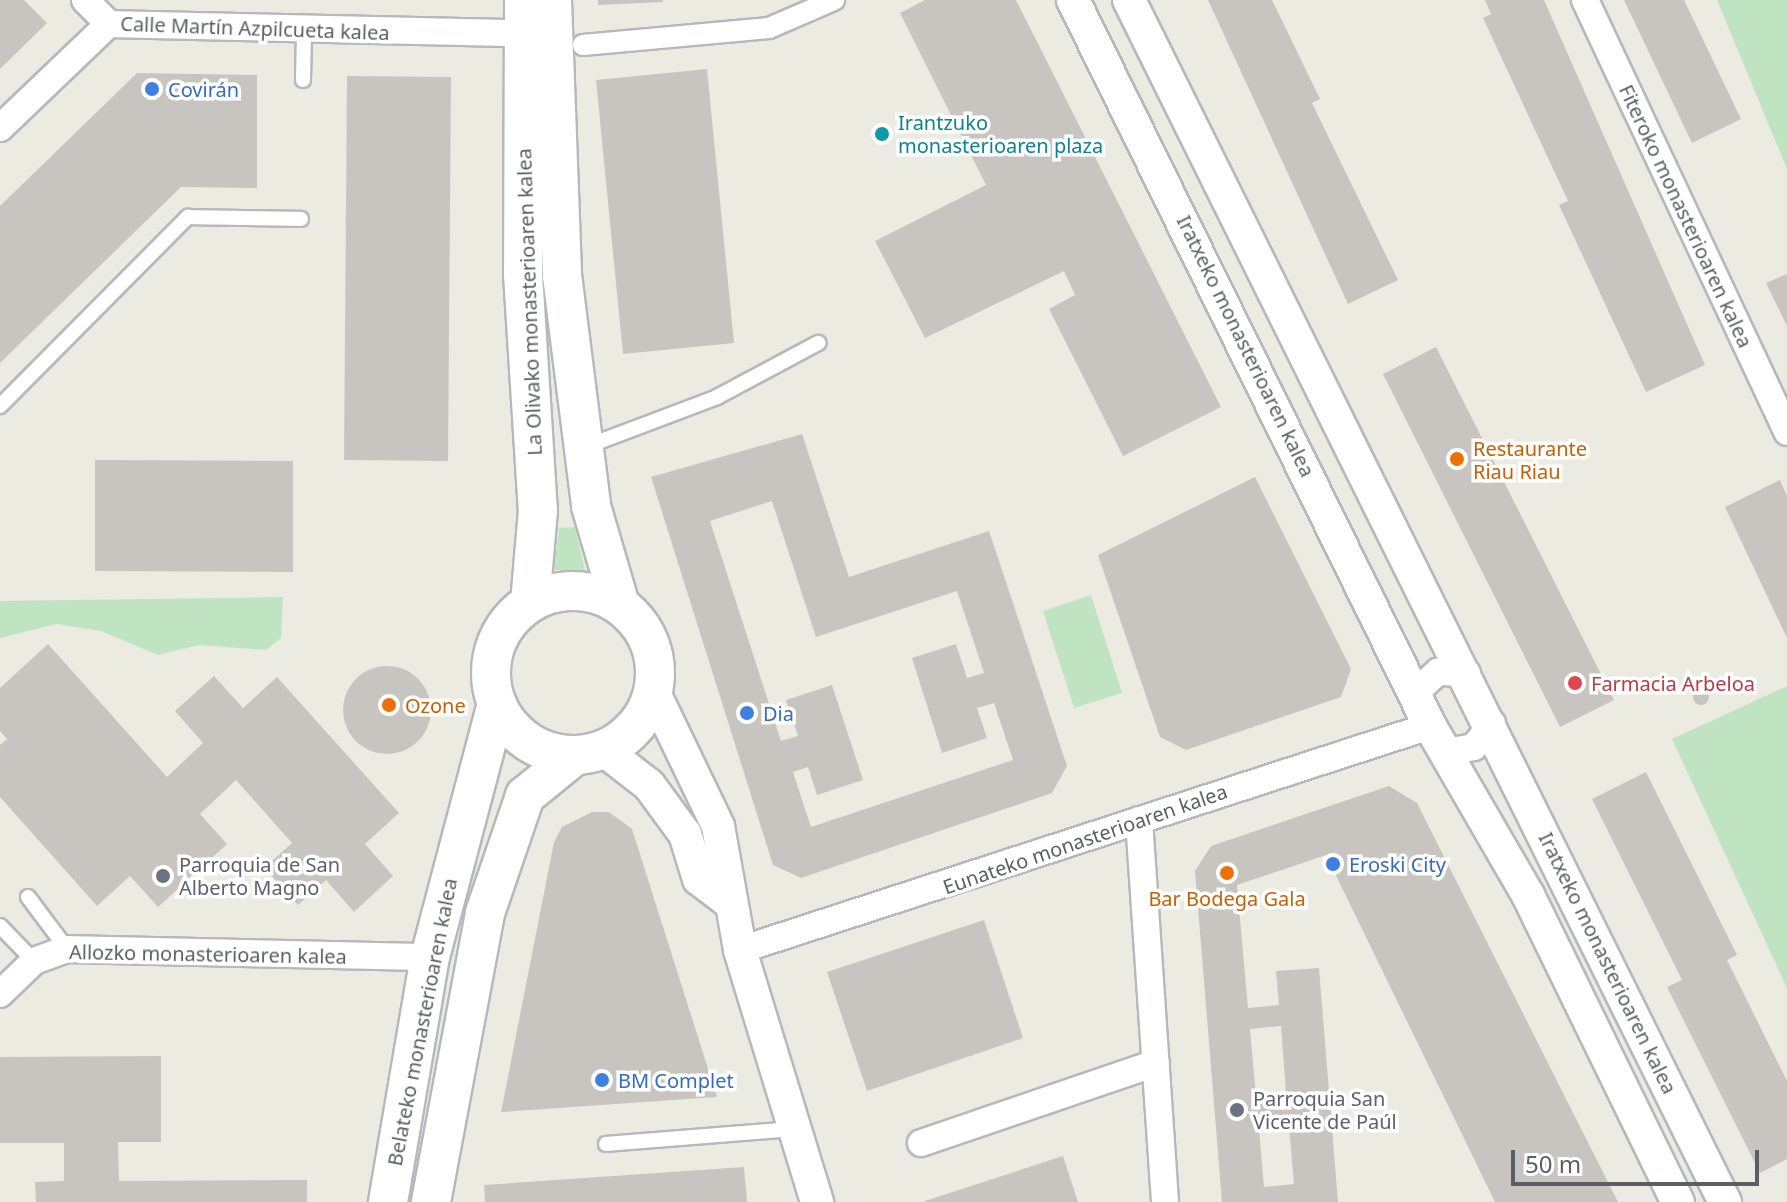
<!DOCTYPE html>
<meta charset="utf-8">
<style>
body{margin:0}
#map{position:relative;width:1787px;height:1202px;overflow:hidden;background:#ecebe2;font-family:"Noto Sans",sans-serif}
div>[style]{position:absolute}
.green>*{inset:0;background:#c0e3c1}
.building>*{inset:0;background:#c8c5c0}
.round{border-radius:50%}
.roads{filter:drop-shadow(2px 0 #b5b8bc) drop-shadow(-2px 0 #b5b8bc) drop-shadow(0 2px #b5b8bc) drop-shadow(0 -2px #b5b8bc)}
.service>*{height:14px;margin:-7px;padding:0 7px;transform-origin:7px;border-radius:7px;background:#fff}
.pedestrian>*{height:20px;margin:-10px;padding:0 10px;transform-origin:10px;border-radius:10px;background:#fff}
.minor>*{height:26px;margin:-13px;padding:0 13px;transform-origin:13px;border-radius:13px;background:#fff}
.tertiary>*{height:32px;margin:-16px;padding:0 16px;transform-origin:16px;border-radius:16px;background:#fff}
.secondary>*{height:38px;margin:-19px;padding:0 19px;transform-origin:19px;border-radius:19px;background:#fff}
.secondary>.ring{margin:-19px;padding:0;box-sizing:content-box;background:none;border:38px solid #fff;border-radius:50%}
.dots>*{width:22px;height:22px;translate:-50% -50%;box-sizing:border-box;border:4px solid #fff;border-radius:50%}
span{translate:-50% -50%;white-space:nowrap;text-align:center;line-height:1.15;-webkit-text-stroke:7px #fff;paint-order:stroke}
.street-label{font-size:20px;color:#5b5e62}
.shop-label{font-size:20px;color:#366cbe}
.left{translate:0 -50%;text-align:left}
.culture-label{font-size:20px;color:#0d838f}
.food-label{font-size:20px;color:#c56008}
.health-label{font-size:20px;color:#be3a42}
.worship-label{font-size:20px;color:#5b616d}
.scale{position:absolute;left:1511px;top:1150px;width:248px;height:36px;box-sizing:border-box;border:4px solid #5b5e62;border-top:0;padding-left:10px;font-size:24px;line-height:28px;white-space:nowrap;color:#5b5e62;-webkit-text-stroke:6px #fff;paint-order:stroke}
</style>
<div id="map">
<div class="green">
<div style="clip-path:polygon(1717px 0,1787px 0,1787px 169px)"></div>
<div style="clip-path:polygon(575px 527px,585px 570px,554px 570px,559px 528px)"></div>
<div style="clip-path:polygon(1091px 595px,1122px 693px,1074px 708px,1043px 611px)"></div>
<div style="clip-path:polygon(283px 597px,281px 638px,266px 650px,199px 645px,158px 655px,101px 631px,56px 624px,0 638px,0 601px)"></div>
<div style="clip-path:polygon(1787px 686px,1787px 988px,1672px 739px)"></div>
</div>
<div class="building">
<div style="clip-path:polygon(0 0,24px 0,47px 23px,0 69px)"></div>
<div style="clip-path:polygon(598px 0,663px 0,663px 2px,598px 5px)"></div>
<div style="clip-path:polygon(925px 0,1016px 0,1221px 407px,1123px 456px,1049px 309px,1075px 295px,1064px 271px,925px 338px,875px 241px,986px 185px,900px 13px)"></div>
<div style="clip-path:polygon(1208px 0,1272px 0,1320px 99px,1312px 103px,1398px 280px,1348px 304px)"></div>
<div style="clip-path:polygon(1485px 0,1544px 0,1705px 365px,1646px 392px,1559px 205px,1568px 201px,1483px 18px,1491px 14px)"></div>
<div style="clip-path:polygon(1624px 0,1684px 0,1741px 119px,1692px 143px)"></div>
<div style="clip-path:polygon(707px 69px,734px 343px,623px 354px,596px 80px)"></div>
<div style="clip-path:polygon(137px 73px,257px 75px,257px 188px,181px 187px,0 363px,0 206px)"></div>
<div style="clip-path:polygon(347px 76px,451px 77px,448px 461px,344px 460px)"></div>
<div style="clip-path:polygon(1787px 274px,1787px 326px,1766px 283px)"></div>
<div style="clip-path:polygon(1436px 347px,1614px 700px,1560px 727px,1383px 374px)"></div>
<div style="clip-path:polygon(evenodd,802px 434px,849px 577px,989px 531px,1067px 766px,1052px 793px,801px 878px,773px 865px,651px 477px,802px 434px,772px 501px,816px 637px,957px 591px,984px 673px,967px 678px,956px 644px,912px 658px,942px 753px,987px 738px,977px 708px,994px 703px,1013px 760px,811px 827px,793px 772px,808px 767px,817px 795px,863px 780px,832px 685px,786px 700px,798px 736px,781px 741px,710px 521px,772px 501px)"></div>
<div style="clip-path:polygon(95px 460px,293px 461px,293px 572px,95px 571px)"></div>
<div style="clip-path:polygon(1255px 477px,1351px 669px,1341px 697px,1186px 750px,1160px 737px,1098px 555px)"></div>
<div style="clip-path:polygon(1780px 480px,1787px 496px,1787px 638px,1725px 507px)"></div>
<div style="clip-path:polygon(48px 644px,167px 777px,203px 743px,175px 711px,214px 676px,243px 708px,277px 677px,399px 813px,365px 844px,393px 876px,354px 912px,326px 880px,298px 905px,264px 868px,292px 843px,236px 780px,200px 814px,227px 844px,158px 907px,130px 876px,97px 906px,0 797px,0 745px,7px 739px,0 731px,0 688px)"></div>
<div class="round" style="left:343px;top:666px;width:88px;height:88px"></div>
<div class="round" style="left:1693px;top:689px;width:16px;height:16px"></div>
<div style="clip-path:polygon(1646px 772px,1737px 955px,1727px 960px,1787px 1081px,1787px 1159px,1760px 1173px,1667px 987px,1682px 980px,1592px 799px)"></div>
<div style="clip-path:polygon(evenodd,1389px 786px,1417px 803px,1618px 1202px,1495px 1202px,1326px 855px,1237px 885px,1248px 1008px,1279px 1005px,1276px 971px,1319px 968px,1338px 1202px,1222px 1202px,1195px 871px,1211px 846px,1389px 786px,1281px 1026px,1286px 1093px,1256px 1096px,1250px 1029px,1281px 1026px,1389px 786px,1288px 1115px,1294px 1184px,1264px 1187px,1258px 1118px,1288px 1115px)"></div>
<div style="clip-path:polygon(592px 812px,609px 812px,632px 829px,717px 1097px,501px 1112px,554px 842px,562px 827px)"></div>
<div style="clip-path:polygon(984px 920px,1023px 1038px,867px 1091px,827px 972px)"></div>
<div style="clip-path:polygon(161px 1056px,161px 1142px,118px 1142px,119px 1181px,307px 1180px,307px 1202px,36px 1202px,35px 1182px,64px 1181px,64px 1143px,0 1143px,0 1057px)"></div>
<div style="clip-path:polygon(1063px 1156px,1078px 1202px,925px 1202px,925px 1201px)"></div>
<div style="clip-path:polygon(744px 1167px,747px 1202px,485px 1202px,484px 1185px)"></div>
</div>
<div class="roads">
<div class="service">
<div style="left:303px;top:80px;width:49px;rotate:-88.8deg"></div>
<div style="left:0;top:406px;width:267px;rotate:-45.2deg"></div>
<div style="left:188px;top:217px;width:113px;rotate:1deg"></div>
<div style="left:585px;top:447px;width:141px;rotate:-20.7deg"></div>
<div style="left:717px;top:397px;width:115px;rotate:-28.1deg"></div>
<div style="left:28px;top:897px;width:65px;rotate:53.1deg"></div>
<div style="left:0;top:926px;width:49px;rotate:45.8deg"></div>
<div style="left:606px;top:1144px;width:187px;rotate:-4.6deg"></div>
</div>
<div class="pedestrian">
<div style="left:583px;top:45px;width:187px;rotate:-5.2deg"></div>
<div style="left:769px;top:28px;width:71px;rotate:-23.3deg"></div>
</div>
<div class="minor">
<div style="left:85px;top:0;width:34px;rotate:45deg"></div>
<div style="left:1585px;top:0;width:477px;rotate:64.9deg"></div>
<div style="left:0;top:128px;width:151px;rotate:-43.7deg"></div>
<div style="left:109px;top:24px;width:429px;rotate:1.3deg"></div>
<div style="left:1414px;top:694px;width:33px;rotate:-43deg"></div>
<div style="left:1438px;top:672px;width:29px;rotate:2deg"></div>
<div style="left:1446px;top:752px;width:28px;rotate:-10deg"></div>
<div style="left:1474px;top:747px;width:30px;rotate:-53deg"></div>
<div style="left:1139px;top:820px;width:383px;rotate:86.1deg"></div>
<div style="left:740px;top:950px;width:725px;rotate:-17.99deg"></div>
<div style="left:0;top:994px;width:47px;rotate:-44.1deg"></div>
<div style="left:34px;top:961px;width:35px;rotate:-20deg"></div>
<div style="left:67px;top:949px;width:363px;rotate:1.3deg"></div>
<div style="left:921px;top:1143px;width:248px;rotate:-18.8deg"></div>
</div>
<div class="tertiary">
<div style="left:1073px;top:0;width:809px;rotate:63.82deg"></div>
<div style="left:1430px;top:726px;width:195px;rotate:59.9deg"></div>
<div style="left:1528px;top:895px;width:342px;rotate:64deg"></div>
<div style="left:1129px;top:0;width:1342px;rotate:63.63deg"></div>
<div style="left:654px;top:693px;width:148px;rotate:64.3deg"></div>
<div style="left:718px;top:826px;width:126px;rotate:79.9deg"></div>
<div style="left:740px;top:950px;width:264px;rotate:73deg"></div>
<div style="left:604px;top:750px;width:57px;rotate:37.9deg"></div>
<div style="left:649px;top:785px;width:61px;rotate:53.7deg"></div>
<div style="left:685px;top:834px;width:47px;rotate:72.7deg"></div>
<div style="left:699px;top:879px;width:36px;rotate:37deg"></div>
</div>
<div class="secondary">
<div style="left:524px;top:0;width:274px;rotate:90.2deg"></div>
<div style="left:523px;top:274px;width:236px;rotate:86.4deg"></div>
<div style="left:538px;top:510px;width:93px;rotate:94.9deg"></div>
<div style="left:552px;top:0;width:275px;rotate:87.9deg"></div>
<div style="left:562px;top:275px;width:233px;rotate:82.8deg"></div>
<div style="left:591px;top:506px;width:103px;rotate:73.7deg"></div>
<div class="ring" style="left:491px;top:591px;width:126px;height:126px"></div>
<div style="left:388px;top:1202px;width:249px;rotate:-80.3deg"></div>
<div style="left:430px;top:957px;width:262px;rotate:-75.2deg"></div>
<div style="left:431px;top:1202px;width:294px;rotate:-79.4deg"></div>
<div style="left:485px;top:913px;width:124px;rotate:-71.1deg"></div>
<div style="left:525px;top:796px;width:63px;rotate:-39.2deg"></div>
</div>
</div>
<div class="dots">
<div style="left:152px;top:89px;background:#3f7fe0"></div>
<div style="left:882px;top:134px;background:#0f9aa8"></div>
<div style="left:1457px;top:459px;background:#e8710a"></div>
<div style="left:1575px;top:683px;background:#e0444e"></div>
<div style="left:389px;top:705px;background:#e8710a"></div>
<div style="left:747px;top:713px;background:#3f7fe0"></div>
<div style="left:1333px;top:864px;background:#3f7fe0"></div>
<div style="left:1227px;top:873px;background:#e8710a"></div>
<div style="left:163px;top:876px;background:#6b7280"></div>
<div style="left:602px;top:1080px;background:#3f7fe0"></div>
<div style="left:1237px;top:1110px;background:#6b7280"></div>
</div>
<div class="street-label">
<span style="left:255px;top:28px;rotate:2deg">Calle Martín Azpilcueta kalea</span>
<span style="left:1686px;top:216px;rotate:65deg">Fiteroko monasterioaren kalea</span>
<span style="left:529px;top:302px;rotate:-92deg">La Olivako monasterioaren kalea</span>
<span style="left:1246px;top:346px;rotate:64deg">Iratxeko monasterioaren kalea</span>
<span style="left:1085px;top:839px;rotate:-19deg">Eunateko monasterioaren kalea</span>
<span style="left:208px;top:954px;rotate:1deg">Allozko monasterioaren kalea</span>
<span style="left:1608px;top:963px;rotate:64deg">Iratxeko monasterioaren kalea</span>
<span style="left:422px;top:1022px;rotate:-79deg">Belateko monasterioaren kalea</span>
</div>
<div class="shop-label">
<span class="left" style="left:168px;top:89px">Covirán</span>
<span class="left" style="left:763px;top:713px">Dia</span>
<span class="left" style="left:1349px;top:864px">Eroski City</span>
<span class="left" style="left:618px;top:1080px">BM Complet</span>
</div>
<div class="culture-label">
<span class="left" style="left:898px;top:134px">Irantzuko<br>monasterioaren plaza</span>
</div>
<div class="food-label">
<span class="left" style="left:1473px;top:460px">Restaurante<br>Riau Riau</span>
<span class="left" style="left:405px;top:705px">Ozone</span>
<span style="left:1227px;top:898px">Bar Bodega Gala</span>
</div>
<div class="health-label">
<span class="left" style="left:1591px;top:683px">Farmacia Arbeloa</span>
</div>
<div class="worship-label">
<span class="left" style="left:179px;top:876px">Parroquia de San<br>Alberto Magno</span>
<span class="left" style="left:1253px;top:1110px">Parroquia San<br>Vicente de Paúl</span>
</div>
<div class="scale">50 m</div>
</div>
